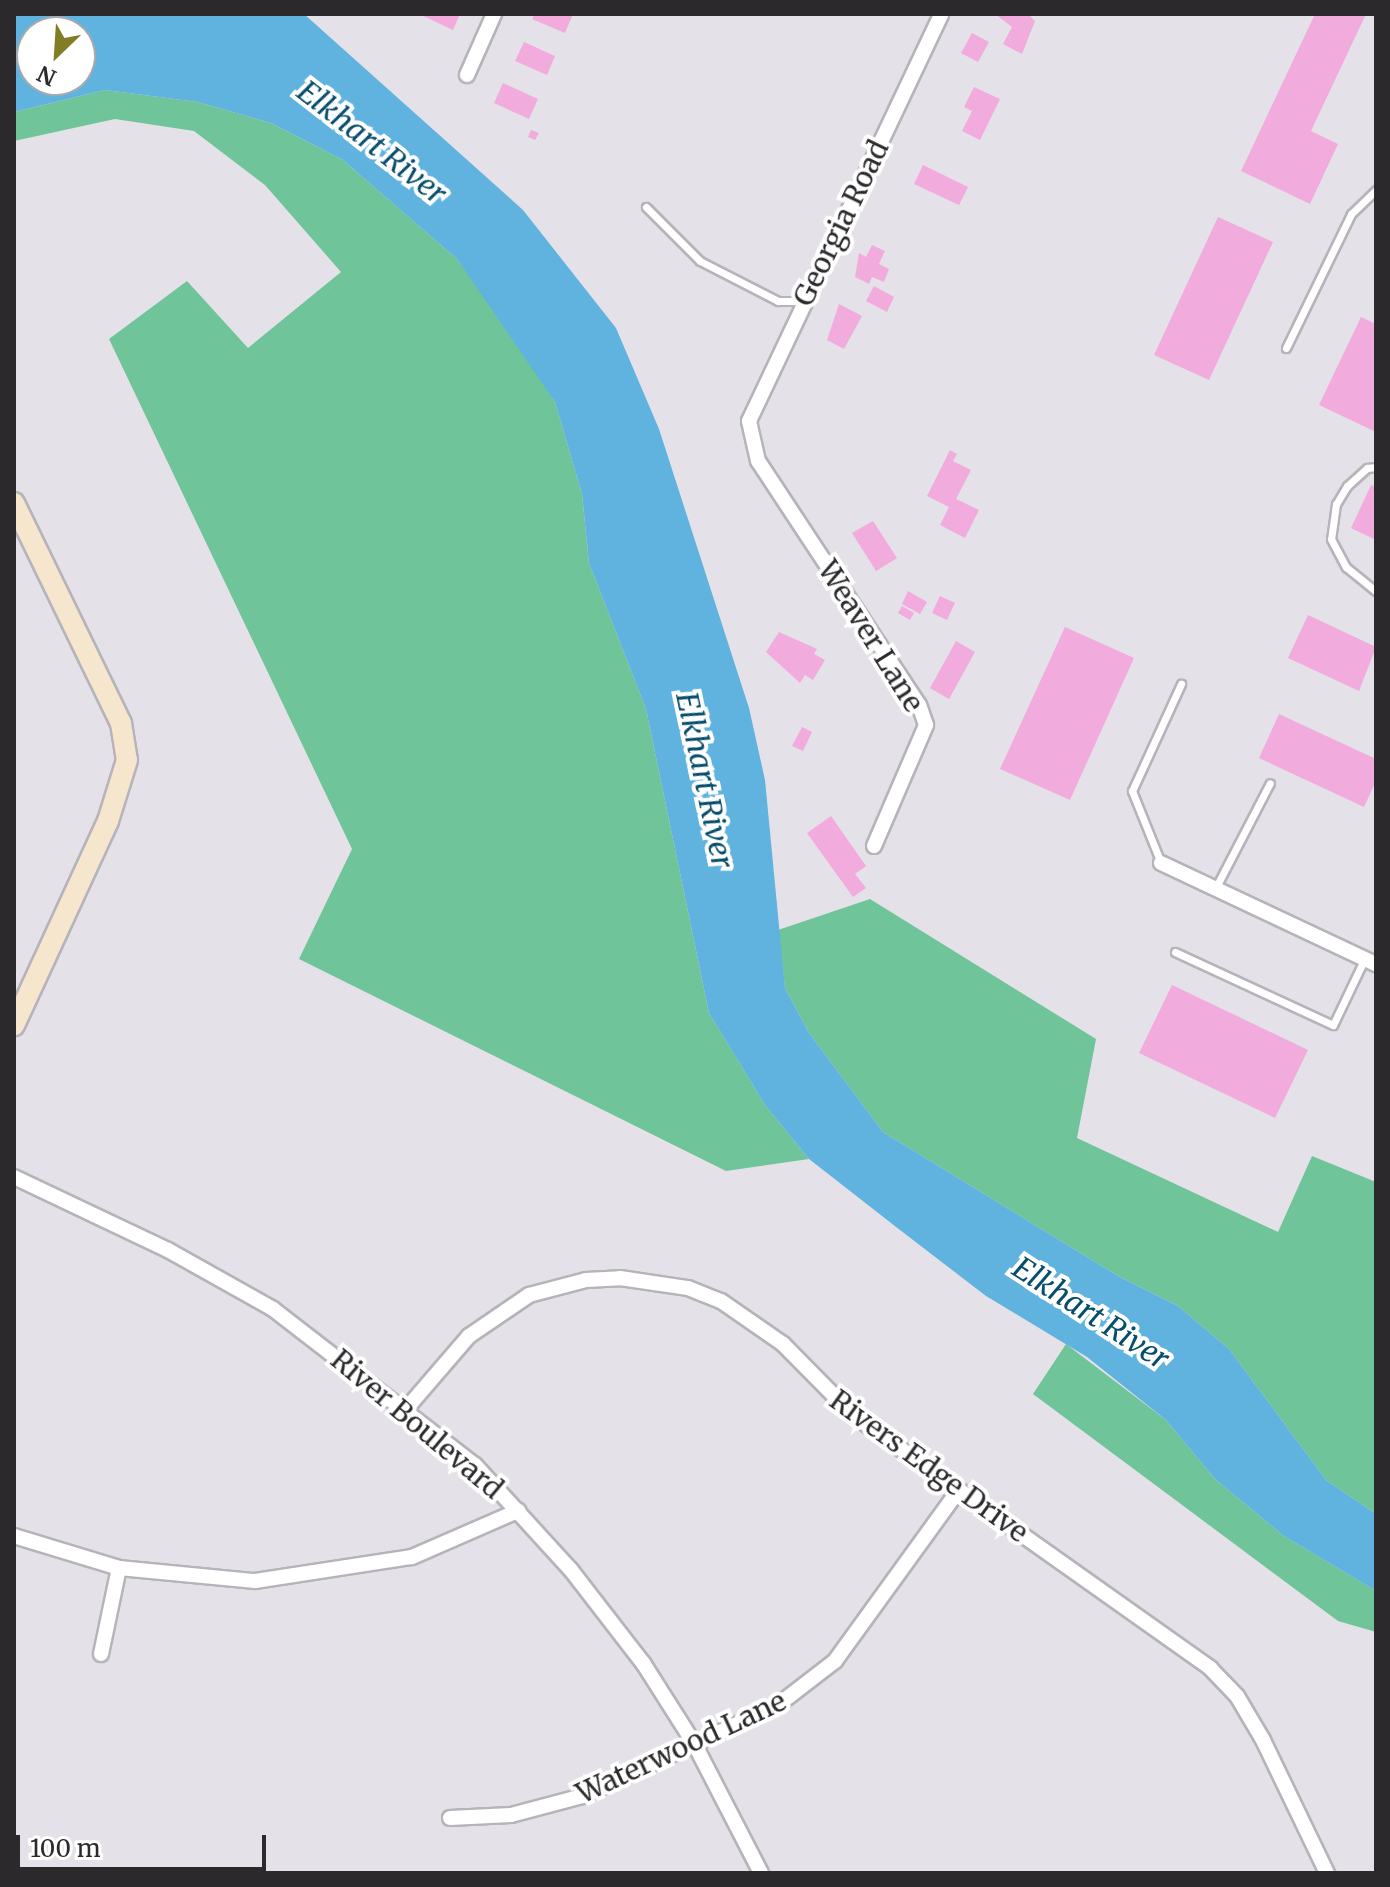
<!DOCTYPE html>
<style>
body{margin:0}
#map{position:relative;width:1390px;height:1887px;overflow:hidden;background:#e5e1e8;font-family:Merriweather,serif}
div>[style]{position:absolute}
.forest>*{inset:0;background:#70c499}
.water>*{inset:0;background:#60b3df}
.building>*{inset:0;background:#f1abdd}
.roads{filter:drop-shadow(2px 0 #b6b3ba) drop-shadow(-2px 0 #b6b3ba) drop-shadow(0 2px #b6b3ba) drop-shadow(0 -2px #b6b3ba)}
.lane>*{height:7px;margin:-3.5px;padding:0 3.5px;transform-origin:3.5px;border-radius:3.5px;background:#fff}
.street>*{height:14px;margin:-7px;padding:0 7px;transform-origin:7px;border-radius:7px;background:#fff}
.secondary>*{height:20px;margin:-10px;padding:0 10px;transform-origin:10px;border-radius:10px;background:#f5e6cd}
span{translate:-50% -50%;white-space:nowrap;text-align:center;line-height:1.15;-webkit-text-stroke:8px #fff;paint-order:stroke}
.street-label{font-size:28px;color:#2b292c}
.water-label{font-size:30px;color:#074e6c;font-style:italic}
.frame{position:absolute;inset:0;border:16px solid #2b292c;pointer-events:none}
.north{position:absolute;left:16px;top:16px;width:80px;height:80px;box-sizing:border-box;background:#fff;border:2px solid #aaa9ab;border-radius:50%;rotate:205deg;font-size:22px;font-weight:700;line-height:32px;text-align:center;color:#2b292c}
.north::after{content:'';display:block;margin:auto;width:28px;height:36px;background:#827d24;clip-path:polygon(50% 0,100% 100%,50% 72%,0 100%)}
.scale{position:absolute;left:16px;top:1835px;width:250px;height:36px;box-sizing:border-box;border:4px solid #2b292c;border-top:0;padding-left:10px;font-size:24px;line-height:28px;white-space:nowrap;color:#2b292c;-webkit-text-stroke:6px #fff;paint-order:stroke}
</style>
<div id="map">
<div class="forest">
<div style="clip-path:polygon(105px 90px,198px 102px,271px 123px,343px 160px,457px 259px,509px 329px,555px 402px,582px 494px,589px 563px,646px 709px,709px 1013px,765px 1105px,809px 1159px,726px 1171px,299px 959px,352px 849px,109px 339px,187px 281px,248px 348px,341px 272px,265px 185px,194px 131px,115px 119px,14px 141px,14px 112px)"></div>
<div style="clip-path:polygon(870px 899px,1096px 1039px,1077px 1138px,1278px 1232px,1312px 1156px,1376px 1182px,1376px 1514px,1326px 1480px,1229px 1349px,1178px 1306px,1118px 1276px,883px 1132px,809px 1033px,785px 988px,778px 930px)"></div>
<div style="clip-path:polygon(1066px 1344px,1166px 1420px,1215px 1479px,1284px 1536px,1376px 1591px,1376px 1632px,1338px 1621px,1033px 1394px)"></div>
</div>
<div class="water">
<div style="clip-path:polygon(evenodd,14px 14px,304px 14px,523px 210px,616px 328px,659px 429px,749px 708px,765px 780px,785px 988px,809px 1033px,883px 1132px,1118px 1276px,1178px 1306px,1229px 1349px,1326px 1480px,1376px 1514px,1376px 1591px,1284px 1536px,1215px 1479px,1166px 1420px,1087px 1357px,986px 1296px,900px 1230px,809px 1159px,765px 1105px,709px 1013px,646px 709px,589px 563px,582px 494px,555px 402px,457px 259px,343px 160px,271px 123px,198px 102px,105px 90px,14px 112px,14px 14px,32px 32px,80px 32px,80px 80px,32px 80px,32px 32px)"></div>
</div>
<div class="building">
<div style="clip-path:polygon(419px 14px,460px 14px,453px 30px)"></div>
<div style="clip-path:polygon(535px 14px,573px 14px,565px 33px,532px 19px)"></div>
<div style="clip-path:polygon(995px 14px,1028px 14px,1035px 21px,1022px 54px,1003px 44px,1012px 27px)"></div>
<div style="clip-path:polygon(1315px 14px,1366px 14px,1311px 131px,1338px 144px,1310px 204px,1241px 171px)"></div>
<div style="clip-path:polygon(972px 33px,989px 42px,978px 62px,961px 53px)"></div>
<div style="clip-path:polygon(524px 42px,555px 56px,547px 75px,515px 61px)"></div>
<div style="clip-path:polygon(503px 83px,538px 99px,529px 119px,494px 103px)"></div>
<div style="clip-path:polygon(974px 87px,1000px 99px,980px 140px,962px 131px,972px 111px,964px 107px)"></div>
<div style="clip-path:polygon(531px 130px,539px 133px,535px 140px,528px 137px)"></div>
<div style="clip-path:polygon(923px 165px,968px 187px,959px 205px,914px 184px)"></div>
<div style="clip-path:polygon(1218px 217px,1273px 242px,1209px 380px,1154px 355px)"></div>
<div style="clip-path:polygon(872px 245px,885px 251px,879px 264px,889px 269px,884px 282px,872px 277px,869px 284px,855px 277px,859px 253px,866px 257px)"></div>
<div style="clip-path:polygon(874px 286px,894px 297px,887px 312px,866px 301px)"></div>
<div style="clip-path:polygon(839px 304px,862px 316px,844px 349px,827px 340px)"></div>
<div style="clip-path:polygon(1361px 317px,1376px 324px,1376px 432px,1319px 405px)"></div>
<div style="clip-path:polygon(950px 450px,957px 454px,953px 461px,971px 470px,956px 499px,979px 510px,965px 538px,940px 525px,949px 507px,927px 496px)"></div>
<div style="clip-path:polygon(1371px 485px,1376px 487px,1376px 540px,1351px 528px)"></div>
<div style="clip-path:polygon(873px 521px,897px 558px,876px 571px,852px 533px)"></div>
<div style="clip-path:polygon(908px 591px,927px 602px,920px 614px,902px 604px)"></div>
<div style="clip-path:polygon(940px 596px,955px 603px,947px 620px,932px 613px)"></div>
<div style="clip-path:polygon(902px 606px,914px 613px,910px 620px,898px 613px)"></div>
<div style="clip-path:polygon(1308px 615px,1376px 647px,1359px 691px,1288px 658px)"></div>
<div style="clip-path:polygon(1065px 627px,1134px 658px,1070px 800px,1000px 769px)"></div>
<div style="clip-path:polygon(779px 632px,817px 649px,814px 654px,825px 660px,813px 680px,805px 675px,800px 683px,766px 652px)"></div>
<div style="clip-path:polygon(956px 641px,975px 652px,949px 699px,930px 688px)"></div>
<div style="clip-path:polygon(1279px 714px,1376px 759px,1376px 781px,1364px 807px,1259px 758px)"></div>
<div style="clip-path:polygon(802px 727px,812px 732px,803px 751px,792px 746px)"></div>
<div style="clip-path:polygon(831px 816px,866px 866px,855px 874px,866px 888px,853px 897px,807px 833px)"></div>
<div style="clip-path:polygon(1172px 985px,1308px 1050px,1275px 1118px,1139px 1053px)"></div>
</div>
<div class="roads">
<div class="lane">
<div style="left:646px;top:207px;width:76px;rotate:45deg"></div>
<div style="left:700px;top:261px;width:88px;rotate:27.1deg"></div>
<div style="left:778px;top:301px;width:26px"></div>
<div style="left:1286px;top:348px;width:149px;rotate:-64.1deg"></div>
<div style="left:1351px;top:214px;width:35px;rotate:-44deg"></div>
<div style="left:1376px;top:467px;width:9px;rotate:174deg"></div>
<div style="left:1367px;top:468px;width:27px;rotate:138deg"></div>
<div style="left:1347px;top:486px;width:21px;rotate:121deg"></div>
<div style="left:1336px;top:504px;width:35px;rotate:98deg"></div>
<div style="left:1331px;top:539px;width:32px;rotate:62deg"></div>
<div style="left:1346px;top:567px;width:38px;rotate:39deg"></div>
<div style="left:1161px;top:863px;width:78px;rotate:-111.9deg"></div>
<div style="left:1132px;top:791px;width:118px;rotate:-65.4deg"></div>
<div style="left:1215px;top:889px;width:119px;rotate:-62.6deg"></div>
<div style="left:1175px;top:952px;width:174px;rotate:24.8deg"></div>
<div style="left:1333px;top:1025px;width:74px;rotate:-64.5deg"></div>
</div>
<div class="street">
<div style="left:467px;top:75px;width:67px;rotate:-66.1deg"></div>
<div style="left:874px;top:846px;width:132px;rotate:-66.7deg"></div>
<div style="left:926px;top:725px;width:21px;rotate:-109deg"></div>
<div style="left:919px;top:705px;width:292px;rotate:-123.4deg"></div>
<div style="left:758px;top:461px;width:41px;rotate:-102.7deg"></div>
<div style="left:749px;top:421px;width:450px;rotate:-64.7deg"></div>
<div style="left:1161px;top:863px;width:238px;rotate:25.2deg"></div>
<div style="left:14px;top:1177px;width:170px;rotate:25.4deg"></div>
<div style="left:168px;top:1250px;width:120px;rotate:29.3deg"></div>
<div style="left:273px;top:1309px;width:255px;rotate:37.7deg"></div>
<div style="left:475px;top:1465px;width:142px;rotate:47.6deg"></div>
<div style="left:571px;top:1570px;width:118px;rotate:52.3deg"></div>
<div style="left:643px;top:1663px;width:97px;rotate:57.6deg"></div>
<div style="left:695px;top:1745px;width:144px;rotate:62.7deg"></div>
<div style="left:407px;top:1408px;width:95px;rotate:-49.3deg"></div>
<div style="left:469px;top:1336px;width:73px;rotate:-34.3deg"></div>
<div style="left:529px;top:1295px;width:59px;rotate:-14.7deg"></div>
<div style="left:586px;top:1280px;width:34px;rotate:-3deg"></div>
<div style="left:620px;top:1278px;width:69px;rotate:8.4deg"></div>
<div style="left:688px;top:1288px;width:35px;rotate:22deg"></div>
<div style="left:721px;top:1301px;width:75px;rotate:34.7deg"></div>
<div style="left:783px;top:1344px;width:100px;rotate:45.4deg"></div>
<div style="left:853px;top:1415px;width:438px;rotate:35.3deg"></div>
<div style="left:1210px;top:1668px;width:39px;rotate:46deg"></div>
<div style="left:1237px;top:1696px;width:51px;rotate:59.4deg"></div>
<div style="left:1263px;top:1740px;width:148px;rotate:64.3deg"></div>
<div style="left:14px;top:1536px;width:110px;rotate:16.9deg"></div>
<div style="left:119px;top:1568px;width:137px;rotate:5.5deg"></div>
<div style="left:255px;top:1581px;width:159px;rotate:-8.7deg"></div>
<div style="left:412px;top:1557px;width:116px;rotate:-23.5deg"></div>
<div style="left:101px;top:1654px;width:88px;rotate:-78.2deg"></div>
<div style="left:450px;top:1818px;width:61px;rotate:-2.8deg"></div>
<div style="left:511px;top:1815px;width:74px;rotate:-14.8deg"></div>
<div style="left:583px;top:1796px;width:215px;rotate:-25deg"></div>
<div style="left:778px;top:1705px;width:72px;rotate:-37.7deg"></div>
<div style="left:835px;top:1661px;width:211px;rotate:-54.1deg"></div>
</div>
<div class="secondary">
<div style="left:14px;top:503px;width:245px;rotate:64.1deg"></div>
<div style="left:121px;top:723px;width:37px;rotate:81deg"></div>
<div style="left:127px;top:760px;width:64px;rotate:107.3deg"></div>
<div style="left:108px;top:821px;width:225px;rotate:114.7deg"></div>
</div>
</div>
<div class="street-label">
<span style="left:841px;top:223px;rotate:-64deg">Georgia Road</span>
<span style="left:871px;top:636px;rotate:58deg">Weaver Lane</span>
<span style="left:417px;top:1424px;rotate:40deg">River Boulevard</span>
<span style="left:929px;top:1466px;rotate:36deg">Rivers Edge Drive</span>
<span style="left:681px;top:1747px;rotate:-25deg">Waterwood Lane</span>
</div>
<div class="water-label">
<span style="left:372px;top:142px;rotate:38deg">Elkhart River</span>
<span style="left:705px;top:780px;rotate:78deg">Elkhart River</span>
<span style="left:1091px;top:1313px;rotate:33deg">Elkhart River</span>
</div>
<div class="frame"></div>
<div class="north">N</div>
<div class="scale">100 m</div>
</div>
